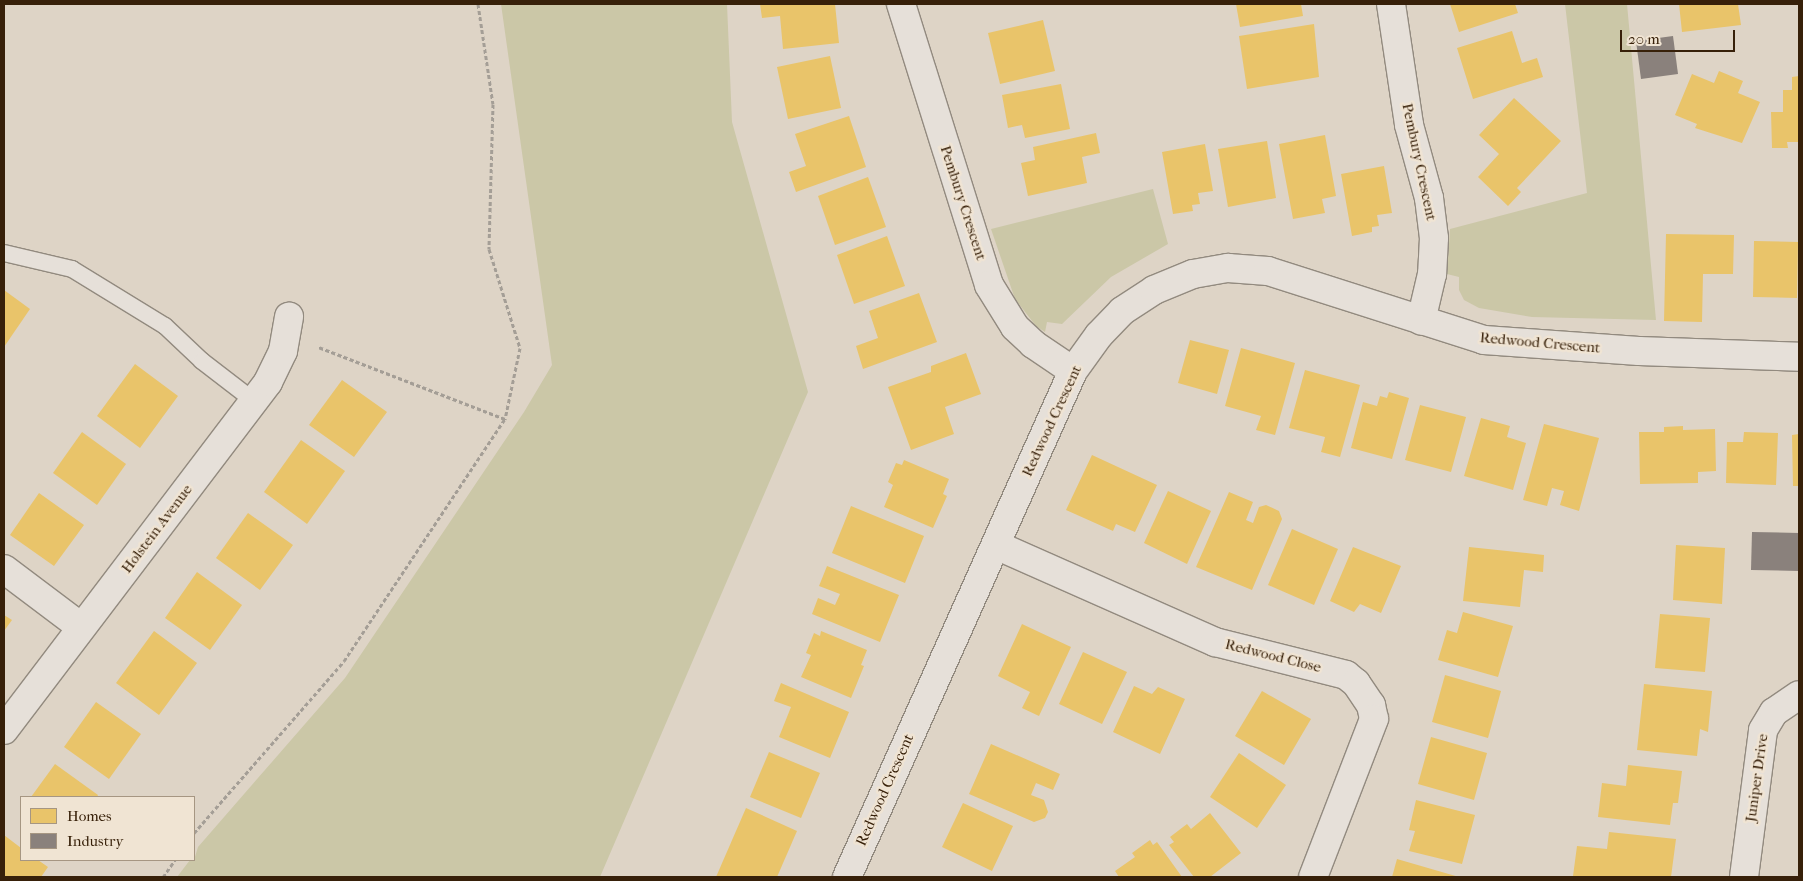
<!DOCTYPE html>
<style>
body{margin:0}
#map{position:relative;width:1803px;height:881px;overflow:hidden;background:#ded4c6;font-family:"IM FELL French Canon",serif}
div>[style]{position:absolute}
.green>*{inset:0;background:#cbc7a7}
.homes>*{inset:0;background:#e9c46a}
.industry>*{inset:0;background:#8a817c}
.path>*{height:3px;margin-top:-1.5px;transform-origin:0;background:repeating-linear-gradient(90deg,#a49e96 0 4px,transparent 0 6.5px)}
.roads{filter:drop-shadow(1px 0 #928a7f) drop-shadow(-1px 0 #928a7f) drop-shadow(0 1px #928a7f) drop-shadow(0 -1px #928a7f)}
.service>*{height:16px;margin:-8px;padding:0 8px;transform-origin:8px;border-radius:8px;background:#e6e0d9}
.minor>*{height:28px;margin:-14px;padding:0 14px;transform-origin:14px;border-radius:14px;background:#e6e0d9}
span{translate:-50% -50%;white-space:nowrap;text-align:center;line-height:1.15;-webkit-text-stroke:5px #f0e4d3;paint-order:stroke}
.street-label{font-size:15px;color:#372009}
.frame{position:absolute;inset:0;border:5px solid #372009;pointer-events:none}
.legend{position:absolute;left:20px;top:796px;width:175px;height:65px;box-sizing:border-box;background:#f0e4d3;border:1px solid #a69682;margin:0;padding:6px 9px;list-style:none;font-size:15px;color:#372009}
.legend li{display:flex;align-items:center;gap:10px;height:25px}
.legend b{width:25px;border:1px solid #a69682}
.scale{position:absolute;left:1620px;top:30px;width:115px;height:22px;box-sizing:border-box;border:2px solid #372009;border-top:0;padding-left:6px;font-size:15px;line-height:18px;white-space:nowrap;color:#372009;-webkit-text-stroke:4px #f0e4d3;paint-order:stroke}
</style>
<div id="map">
<div class="green">
<div style="clip-path:polygon(501px 4px,727px 4px,732px 122px,808px 392px,600px 877px,177px 877px,190px 860px,194px 860px,198px 847px,345px 678px,524px 412px,552px 365px)"></div>
<div style="clip-path:polygon(1565px 4px,1627px 4px,1656px 320px,1532px 317px,1479px 308px,1464px 300px,1459px 290px,1459px 277px,1447px 274px,1450px 229px,1587px 193px)"></div>
<div style="clip-path:polygon(1153px 189px,1168px 244px,1111px 277px,1062px 324px,1047px 322px,1045px 332px,1036px 326px,1015px 299px,991px 229px)"></div>
</div>
<div class="homes">
<div style="clip-path:polygon(760px 4px,835px 4px,839px 43px,783px 49px,780px 16px,762px 18px)"></div>
<div style="clip-path:polygon(1236px 4px,1301px 4px,1303px 16px,1240px 27px)"></div>
<div style="clip-path:polygon(1450px 4px,1515px 4px,1518px 13px,1459px 32px)"></div>
<div style="clip-path:polygon(1679px 4px,1738px 4px,1741px 25px,1682px 32px)"></div>
<div style="clip-path:polygon(1043px 20px,1055px 71px,1000px 84px,988px 33px)"></div>
<div style="clip-path:polygon(1314px 24px,1319px 77px,1247px 89px,1239px 36px)"></div>
<div style="clip-path:polygon(1512px 31px,1522px 63px,1537px 58px,1543px 77px,1473px 99px,1457px 48px)"></div>
<div style="clip-path:polygon(830px 56px,841px 108px,788px 119px,777px 67px)"></div>
<div style="clip-path:polygon(1719px 71px,1743px 81px,1738px 93px,1760px 102px,1742px 143px,1695px 128px,1697px 124px,1675px 115px,1692px 74px,1714px 83px)"></div>
<div style="clip-path:polygon(1799px 76px,1799px 142px,1787px 142px,1788px 148px,1772px 148px,1771px 112px,1783px 112px,1783px 90px,1792px 90px,1792px 77px)"></div>
<div style="clip-path:polygon(1061px 84px,1070px 129px,1025px 138px,1022px 125px,1008px 128px,1002px 95px)"></div>
<div style="clip-path:polygon(1514px 98px,1561px 141px,1517px 188px,1521px 192px,1508px 206px,1478px 177px,1499px 154px,1479px 135px)"></div>
<div style="clip-path:polygon(849px 116px,866px 167px,796px 192px,789px 172px,806px 166px,795px 134px)"></div>
<div style="clip-path:polygon(1096px 133px,1100px 153px,1082px 157px,1087px 183px,1028px 196px,1021px 163px,1035px 160px,1033px 147px)"></div>
<div style="clip-path:polygon(1325px 135px,1336px 196px,1322px 199px,1325px 213px,1293px 219px,1279px 144px)"></div>
<div style="clip-path:polygon(1267px 141px,1276px 198px,1228px 207px,1218px 149px)"></div>
<div style="clip-path:polygon(1205px 144px,1213px 191px,1198px 193px,1200px 204px,1192px 205px,1193px 211px,1173px 214px,1162px 152px)"></div>
<div style="clip-path:polygon(1384px 166px,1392px 213px,1377px 215px,1379px 226px,1372px 227px,1372px 232px,1352px 236px,1341px 174px)"></div>
<div style="clip-path:polygon(868px 177px,886px 227px,835px 245px,818px 196px)"></div>
<div style="clip-path:polygon(1666px 234px,1734px 235px,1733px 274px,1703px 274px,1702px 322px,1664px 321px)"></div>
<div style="clip-path:polygon(887px 236px,905px 286px,854px 304px,837px 255px)"></div>
<div style="clip-path:polygon(1754px 241px,1798px 242px,1797px 298px,1753px 297px)"></div>
<div style="clip-path:polygon(4px 290px,30px 309px,4px 347px)"></div>
<div style="clip-path:polygon(919px 293px,937px 342px,863px 369px,856px 346px,878px 338px,869px 311px)"></div>
<div style="clip-path:polygon(1190px 340px,1229px 350px,1217px 394px,1178px 383px)"></div>
<div style="clip-path:polygon(1241px 348px,1295px 363px,1275px 435px,1256px 430px,1261px 416px,1225px 406px)"></div>
<div style="clip-path:polygon(966px 353px,981px 394px,945px 407px,954px 434px,911px 450px,888px 387px,931px 372px,931px 366px)"></div>
<div style="clip-path:polygon(135px 364px,178px 396px,140px 448px,97px 416px)"></div>
<div style="clip-path:polygon(1305px 370px,1360px 385px,1340px 457px,1321px 452px,1325px 437px,1289px 428px)"></div>
<div style="clip-path:polygon(342px 380px,387px 412px,354px 457px,309px 425px)"></div>
<div style="clip-path:polygon(1389px 392px,1409px 398px,1392px 459px,1351px 448px,1363px 402px,1377px 406px,1380px 396px,1387px 398px)"></div>
<div style="clip-path:polygon(1420px 405px,1466px 417px,1451px 472px,1405px 460px)"></div>
<div style="clip-path:polygon(1481px 418px,1510px 426px,1507px 437px,1526px 443px,1513px 490px,1464px 476px)"></div>
<div style="clip-path:polygon(1544px 424px,1599px 438px,1579px 511px,1560px 505px,1564px 491px,1552px 488px,1547px 506px,1523px 500px)"></div>
<div style="clip-path:polygon(1683px 426px,1683px 430px,1715px 429px,1716px 471px,1698px 472px,1698px 483px,1640px 484px,1639px 432px,1664px 432px,1664px 427px)"></div>
<div style="clip-path:polygon(82px 432px,126px 464px,97px 505px,53px 473px)"></div>
<div style="clip-path:polygon(1744px 432px,1778px 433px,1776px 485px,1726px 483px,1727px 442px,1743px 442px)"></div>
<div style="clip-path:polygon(1799px 434px,1799px 486px,1793px 486px,1792px 435px)"></div>
<div style="clip-path:polygon(301px 440px,345px 471px,307px 524px,264px 492px)"></div>
<div style="clip-path:polygon(1092px 455px,1157px 485px,1135px 532px,1116px 524px,1113px 531px,1066px 510px)"></div>
<div style="clip-path:polygon(904px 460px,949px 479px,943px 494px,947px 496px,933px 528px,884px 507px,893px 485px,888px 482px,896px 463px,902px 465px)"></div>
<div style="clip-path:polygon(1168px 491px,1211px 511px,1187px 564px,1144px 543px)"></div>
<div style="clip-path:polygon(1229px 492px,1253px 502px,1246px 520px,1253px 523px,1259px 507px,1266px 505px,1279px 511px,1282px 519px,1252px 590px,1196px 567px)"></div>
<div style="clip-path:polygon(39px 493px,84px 525px,54px 566px,10px 535px)"></div>
<div style="clip-path:polygon(851px 506px,924px 536px,905px 583px,832px 553px)"></div>
<div style="clip-path:polygon(248px 513px,293px 545px,260px 590px,216px 558px)"></div>
<div style="clip-path:polygon(1292px 529px,1338px 549px,1314px 605px,1268px 585px)"></div>
<div style="clip-path:polygon(1676px 545px,1725px 548px,1722px 604px,1673px 600px)"></div>
<div style="clip-path:polygon(1353px 547px,1401px 566px,1381px 613px,1360px 604px,1354px 612px,1330px 601px)"></div>
<div style="clip-path:polygon(1469px 547px,1544px 555px,1543px 572px,1524px 570px,1520px 607px,1463px 601px)"></div>
<div style="clip-path:polygon(827px 566px,899px 595px,880px 642px,812px 614px,818px 598px,835px 605px,840px 594px,819px 586px)"></div>
<div style="clip-path:polygon(197px 572px,242px 605px,210px 650px,165px 618px)"></div>
<div style="clip-path:polygon(1463px 612px,1513px 626px,1498px 677px,1438px 660px,1447px 630px,1457px 633px)"></div>
<div style="clip-path:polygon(1660px 614px,1710px 618px,1705px 672px,1655px 668px)"></div>
<div style="clip-path:polygon(4px 615px,12px 620px,4px 631px)"></div>
<div style="clip-path:polygon(1022px 624px,1071px 647px,1039px 716px,1022px 708px,1030px 692px,998px 676px)"></div>
<div style="clip-path:polygon(154px 631px,197px 663px,159px 715px,116px 683px)"></div>
<div style="clip-path:polygon(821px 631px,867px 650px,861px 665px,864px 666px,851px 698px,801px 677px,811px 655px,806px 653px,814px 633px,820px 636px)"></div>
<div style="clip-path:polygon(1083px 652px,1127px 672px,1102px 724px,1059px 704px)"></div>
<div style="clip-path:polygon(1445px 675px,1501px 691px,1488px 738px,1432px 722px)"></div>
<div style="clip-path:polygon(781px 683px,849px 712px,830px 758px,779px 737px,791px 707px,774px 701px)"></div>
<div style="clip-path:polygon(1644px 684px,1712px 691px,1708px 732px,1700px 729px,1697px 756px,1637px 750px)"></div>
<div style="clip-path:polygon(1134px 686px,1152px 694px,1158px 687px,1185px 699px,1160px 754px,1113px 732px)"></div>
<div style="clip-path:polygon(1262px 691px,1311px 719px,1284px 765px,1235px 736px)"></div>
<div style="clip-path:polygon(96px 702px,141px 734px,109px 779px,64px 747px)"></div>
<div style="clip-path:polygon(1431px 737px,1487px 753px,1474px 800px,1418px 784px)"></div>
<div style="clip-path:polygon(991px 744px,1060px 774px,1053px 790px,1036px 783px,1031px 795px,1044px 800px,1048px 812px,1045px 818px,1034px 822px,969px 794px)"></div>
<div style="clip-path:polygon(769px 752px,820px 773px,801px 818px,750px 797px)"></div>
<div style="clip-path:polygon(1239px 753px,1286px 785px,1257px 828px,1210px 797px)"></div>
<div style="clip-path:polygon(55px 764px,98px 795px,97px 797px,31px 797px)"></div>
<div style="clip-path:polygon(1628px 765px,1682px 771px,1678px 803px,1673px 803px,1670px 825px,1598px 817px,1602px 783px,1626px 786px)"></div>
<div style="clip-path:polygon(1416px 800px,1475px 815px,1462px 864px,1409px 851px,1415px 831px,1409px 830px)"></div>
<div style="clip-path:polygon(963px 803px,1013px 826px,992px 871px,942px 847px)"></div>
<div style="clip-path:polygon(746px 808px,797px 831px,777px 877px,716px 877px)"></div>
<div style="clip-path:polygon(1210px 813px,1241px 853px,1210px 877px,1194px 877px,1169px 845px,1174px 842px,1170px 837px,1187px 824px,1191px 829px)"></div>
<div style="clip-path:polygon(1609px 832px,1676px 839px,1671px 877px,1573px 876px,1577px 846px,1607px 849px)"></div>
<div style="clip-path:polygon(4px 835px,21px 848px,21px 860px,38px 860px,48px 867px,41px 877px,4px 877px)"></div>
<div style="clip-path:polygon(1150px 840px,1153px 845px,1157px 842px,1182px 877px,1119px 877px,1115px 871px,1135px 857px,1132px 853px)"></div>
<div style="clip-path:polygon(1397px 859px,1459px 877px,1392px 877px)"></div>
</div>
<div class="industry">
<div style="clip-path:polygon(1673px 36px,1678px 74px,1641px 79px,1636px 41px)"></div>
<div style="clip-path:polygon(1752px 532px,1799px 533px,1799px 571px,1751px 570px)"></div>
</div>
<div class="path">
<div style="left:478px;top:4px;width:101px;rotate:81.5deg"></div>
<div style="left:493px;top:104px;width:145px;rotate:91.6deg"></div>
<div style="left:489px;top:249px;width:104px;rotate:72.6deg"></div>
<div style="left:520px;top:348px;width:73px;rotate:101.9deg"></div>
<div style="left:194px;top:833px;width:228px;rotate:-48.9deg"></div>
<div style="left:344px;top:661px;width:291px;rotate:-56.4deg"></div>
<div style="left:505px;top:419px;width:200px;rotate:-158.9deg"></div>
<div style="left:163px;top:877px;width:21px;rotate:-55deg"></div>
</div>
<div class="roads">
<div class="service">
<div style="left:4px;top:253px;width:70px;rotate:13.2deg"></div>
<div style="left:72px;top:269px;width:109px;rotate:31.5deg"></div>
<div style="left:165px;top:326px;width:51px;rotate:43.4deg"></div>
<div style="left:202px;top:361px;width:66px;rotate:37.6deg"></div>
</div>
<div class="minor">
<div style="left:901px;top:4px;width:294px;rotate:72.6deg"></div>
<div style="left:989px;top:285px;width:49px;rotate:58.2deg"></div>
<div style="left:1015px;top:327px;width:25px;rotate:43deg"></div>
<div style="left:1033px;top:344px;width:48px;rotate:34deg"></div>
<div style="left:1391px;top:4px;width:122px;rotate:81.5deg"></div>
<div style="left:1409px;top:125px;width:76px;rotate:74.7deg"></div>
<div style="left:1429px;top:198px;width:40px;rotate:82.9deg"></div>
<div style="left:1434px;top:238px;width:36px;rotate:93deg"></div>
<div style="left:1432px;top:274px;width:48px;rotate:103.2deg"></div>
<div style="left:996px;top:545px;width:240px;rotate:23.9deg"></div>
<div style="left:1215px;top:642px;width:135px;rotate:14.1deg"></div>
<div style="left:1346px;top:675px;width:13px;rotate:39deg"></div>
<div style="left:1356px;top:683px;width:27px;rotate:56deg"></div>
<div style="left:1371px;top:705px;width:14px;rotate:78deg"></div>
<div style="left:1374px;top:719px;width:169px;rotate:111.1deg"></div>
<div style="left:4px;top:569px;width:96px;rotate:37deg"></div>
<div style="left:4px;top:730px;width:437px;rotate:-52.8deg"></div>
<div style="left:268px;top:382px;width:34px;rotate:-64deg"></div>
<div style="left:283px;top:351px;width:35px;rotate:-80deg"></div>
<div style="left:847px;top:877px;width:554px;rotate:-65.93deg"></div>
<div style="left:1073px;top:371px;width:44px;rotate:-54.2deg"></div>
<div style="left:1099px;top:335px;width:33px;rotate:-46deg"></div>
<div style="left:1122px;top:311px;width:38px;rotate:-33deg"></div>
<div style="left:1154px;top:290px;width:42px;rotate:-22.3deg"></div>
<div style="left:1193px;top:274px;width:36px;rotate:-10deg"></div>
<div style="left:1228px;top:268px;width:40px;rotate:4.3deg"></div>
<div style="left:1268px;top:271px;width:227px;rotate:17.7deg"></div>
<div style="left:1484px;top:340px;width:155px;rotate:4.1deg"></div>
<div style="left:1639px;top:351px;width:160px;rotate:2.1deg"></div>
<div style="left:1744px;top:877px;width:148px;rotate:-82.6deg"></div>
<div style="left:1763px;top:730px;width:21px;rotate:-59deg"></div>
<div style="left:1774px;top:712px;width:30px;rotate:-34deg"></div>
</div>
</div>
<div class="street-label">
<span style="left:1419px;top:162px;rotate:78deg">Pembury Crescent</span>
<span style="left:963px;top:203px;rotate:72deg">Pembury Crescent</span>
<span style="left:1540px;top:343px;rotate:5deg">Redwood Crescent</span>
<span style="left:1052px;top:421px;rotate:-65deg">Redwood Crescent</span>
<span style="left:157px;top:529px;rotate:-53deg">Holstein Avenue</span>
<span style="left:1273px;top:656px;rotate:14deg">Redwood Close</span>
<span style="left:1757px;top:778px;rotate:-82deg">Juniper Drive</span>
<span style="left:885px;top:790px;rotate:-66deg">Redwood Crescent</span>
</div>
<div class="frame"></div>
<ul class="legend">
<li><b style="height:14px;background:#e9c46a"></b>Homes</li>
<li><b style="height:14px;background:#8a817c"></b>Industry</li>
</ul>
<div class="scale">20 m</div>
</div>
